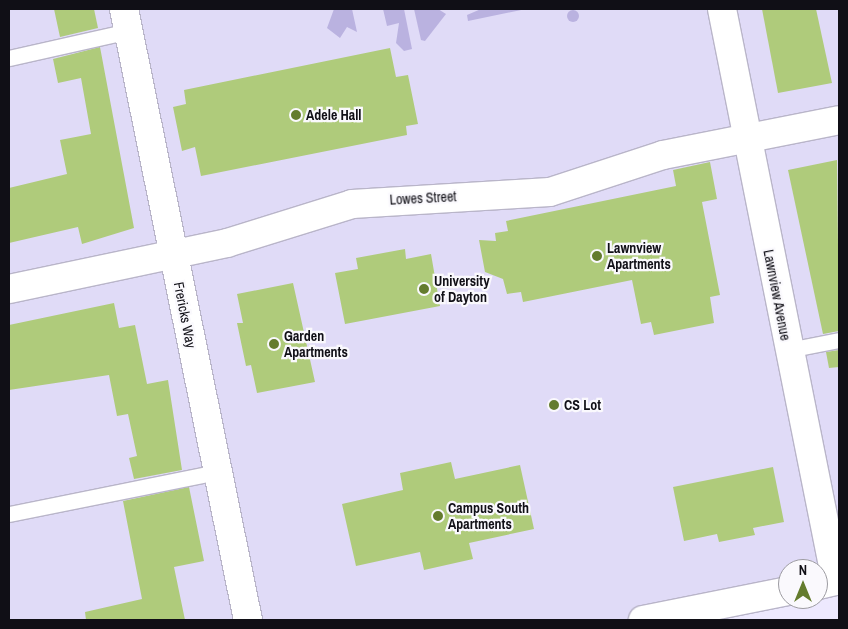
<!DOCTYPE html>
<style>
body{margin:0}
#map{position:relative;width:848px;height:629px;overflow:hidden;background:#ede9fe;font-family:"Archivo Narrow",sans-serif}
div>[style]{position:absolute}
.built>*{inset:0;background:#e0dbf7}
.green>*{inset:0;background:#bab2e0}
.round{border-radius:50%}
.building>*{inset:0;background:#afcb7b}
.roads{filter:drop-shadow(1px 0 #b9b5c9) drop-shadow(-1px 0 #b9b5c9) drop-shadow(0 1px #b9b5c9) drop-shadow(0 -1px #b9b5c9)}
.lane>*{height:15px;margin:-7.5px;padding:0 7.5px;transform-origin:7.5px;border-radius:7.5px;background:#fff}
.street>*{height:28px;margin:-14px;padding:0 14px;transform-origin:14px;border-radius:14px;background:#fff}
.secondary>*{height:28px;margin:-14px;padding:0 14px;transform-origin:14px;border-radius:14px;background:#fff}
.dots>*{width:14px;height:14px;translate:-50% -50%;box-sizing:border-box;border:2px solid #faf9fd;border-radius:50%}
span{translate:-50% -50%;white-space:nowrap;text-align:center;line-height:1.15;-webkit-text-stroke:4.5px #faf9fd;paint-order:stroke}
.poi-label{font-size:14px;color:#100f16;font-weight:700}
.left{translate:0 -50%;text-align:left}
.street-label{font-size:14px;color:#100f16}
.frame{position:absolute;inset:0;border:10px solid #100f16;pointer-events:none}
.north{position:absolute;left:778px;top:559px;width:50px;height:50px;box-sizing:border-box;background:#faf9fd;border:1px solid #9c9ba1;border-radius:50%;rotate:0deg;font-size:14px;font-weight:700;line-height:20px;text-align:center;color:#100f16}
.north::after{content:'';display:block;margin:auto;width:18px;height:22px;background:#647c2e;clip-path:polygon(50% 0,100% 100%,50% 72%,0 100%)}
</style>
<div id="map">
<div class="built">
<div style="clip-path:polygon(9px 9px,839px 9px,839px 580px,818px 585px,818px 569px,788px 569px,788px 591px,643px 620px,9px 620px)"></div>
</div>
<div class="green">
<div style="clip-path:polygon(334px 9px,352px 9px,357px 32px,347px 27px,340px 38px,327px 28px)"></div>
<div style="clip-path:polygon(383px 9px,404px 9px,412px 49px,404px 51px,396px 43px,399px 23px,387px 26px)"></div>
<div style="clip-path:polygon(414px 9px,438px 9px,446px 14px,425px 41px,421px 40px)"></div>
<div style="clip-path:polygon(481px 9px,526px 9px,468px 21px,467px 15px)"></div>
<div class="round" style="left:567px;top:10px;width:12px;height:12px"></div>
</div>
<div class="building">
<div style="clip-path:polygon(54px 9px,94px 9px,98px 28px,60px 37px)"></div>
<div style="clip-path:polygon(762px 9px,816px 9px,832px 83px,778px 93px)"></div>
<div style="clip-path:polygon(100px 47px,134px 228px,82px 244px,78px 227px,9px 243px,9px 188px,67px 174px,60px 140px,91px 134px,81px 78px,58px 83px,53px 59px)"></div>
<div style="clip-path:polygon(390px 48px,396px 77px,408px 75px,418px 124px,406px 126px,407px 135px,201px 176px,195px 147px,182px 151px,173px 107px,186px 104px,184px 90px)"></div>
<div style="clip-path:polygon(837px 160px,839px 331px,823px 334px,788px 170px)"></div>
<div style="clip-path:polygon(710px 162px,717px 199px,702px 202px,720px 295px,710px 297px,714px 323px,654px 335px,651px 322px,641px 324px,632px 280px,523px 302px,521px 292px,507px 294px,503px 279px,485px 272px,479px 240px,496px 241px,495px 233px,508px 231px,506px 221px,676px 186px,673px 170px)"></div>
<div style="clip-path:polygon(405px 249px,406px 259px,431px 254px,440px 306px,345px 324px,335px 273px,358px 269px,356px 258px)"></div>
<div style="clip-path:polygon(293px 283px,315px 382px,257px 393px,251px 365px,246px 366px,237px 323px,243px 323px,237px 294px)"></div>
<div style="clip-path:polygon(114px 303px,119px 328px,135px 325px,147px 384px,168px 380px,182px 470px,134px 479px,129px 458px,137px 456px,128px 414px,117px 416px,109px 375px,9px 390px,9px 325px)"></div>
<div style="clip-path:polygon(839px 350px,839px 367px,829px 368px,826px 352px)"></div>
<div style="clip-path:polygon(451px 462px,455px 479px,520px 465px,534px 529px,469px 543px,473px 559px,424px 570px,420px 552px,356px 566px,342px 504px,403px 490px,400px 473px)"></div>
<div style="clip-path:polygon(773px 467px,784px 522px,753px 528px,755px 535px,719px 542px,717px 534px,684px 541px,673px 487px)"></div>
<div style="clip-path:polygon(189px 487px,204px 561px,174px 567px,185px 620px,86px 620px,85px 612px,142px 599px,123px 501px)"></div>
</div>
<div class="roads">
<div class="lane">
<div style="left:9px;top:58px;width:123px;rotate:-12.7deg"></div>
<div style="left:788px;top:350px;width:52px;rotate:-11.1deg"></div>
<div style="left:9px;top:514px;width:212px;rotate:-11.4deg"></div>
</div>
<div class="street">
<div style="left:124px;top:9px;width:623px;rotate:78.53deg"></div>
<div style="left:722px;top:9px;width:583px;rotate:78.73deg"></div>
<div style="left:9px;top:289px;width:223px;rotate:-11.9deg"></div>
<div style="left:227px;top:243px;width:131px;rotate:-17.3deg"></div>
<div style="left:352px;top:204px;width:198px;rotate:-3.5deg"></div>
<div style="left:550px;top:192px;width:119px;rotate:-18.1deg"></div>
<div style="left:663px;top:155px;width:179px;rotate:-11.2deg"></div>
</div>
<div class="secondary">
<div style="left:818px;top:585px;width:22px;rotate:-13deg"></div>
<div style="left:643px;top:620px;width:148px;rotate:-11.3deg"></div>
</div>
</div>
<div class="dots">
<div style="left:296px;top:115px;background:#647c2e"></div>
<div style="left:597px;top:256px;background:#647c2e"></div>
<div style="left:424px;top:289px;background:#647c2e"></div>
<div style="left:274px;top:344px;background:#647c2e"></div>
<div style="left:554px;top:405px;background:#647c2e"></div>
<div style="left:438px;top:516px;background:#647c2e"></div>
</div>
<div class="poi-label">
<span class="left" style="left:306px;top:115px">Adele Hall</span>
<span class="left" style="left:607px;top:256px">Lawnview<br>Apartments</span>
<span class="left" style="left:434px;top:289px">University<br>of Dayton</span>
<span class="left" style="left:284px;top:344px">Garden<br>Apartments</span>
<span class="left" style="left:564px;top:405px">CS Lot</span>
<span class="left" style="left:448px;top:516px">Campus South<br>Apartments</span>
</div>
<div class="street-label">
<span style="left:423px;top:198px;rotate:-3deg">Lowes Street</span>
<span style="left:777px;top:295px;rotate:79deg">Lawnview Avenue</span>
<span style="left:185px;top:315px;rotate:79deg">Frericks Way</span>
</div>
<div class="frame"></div>
<div class="north">N</div>
</div>
